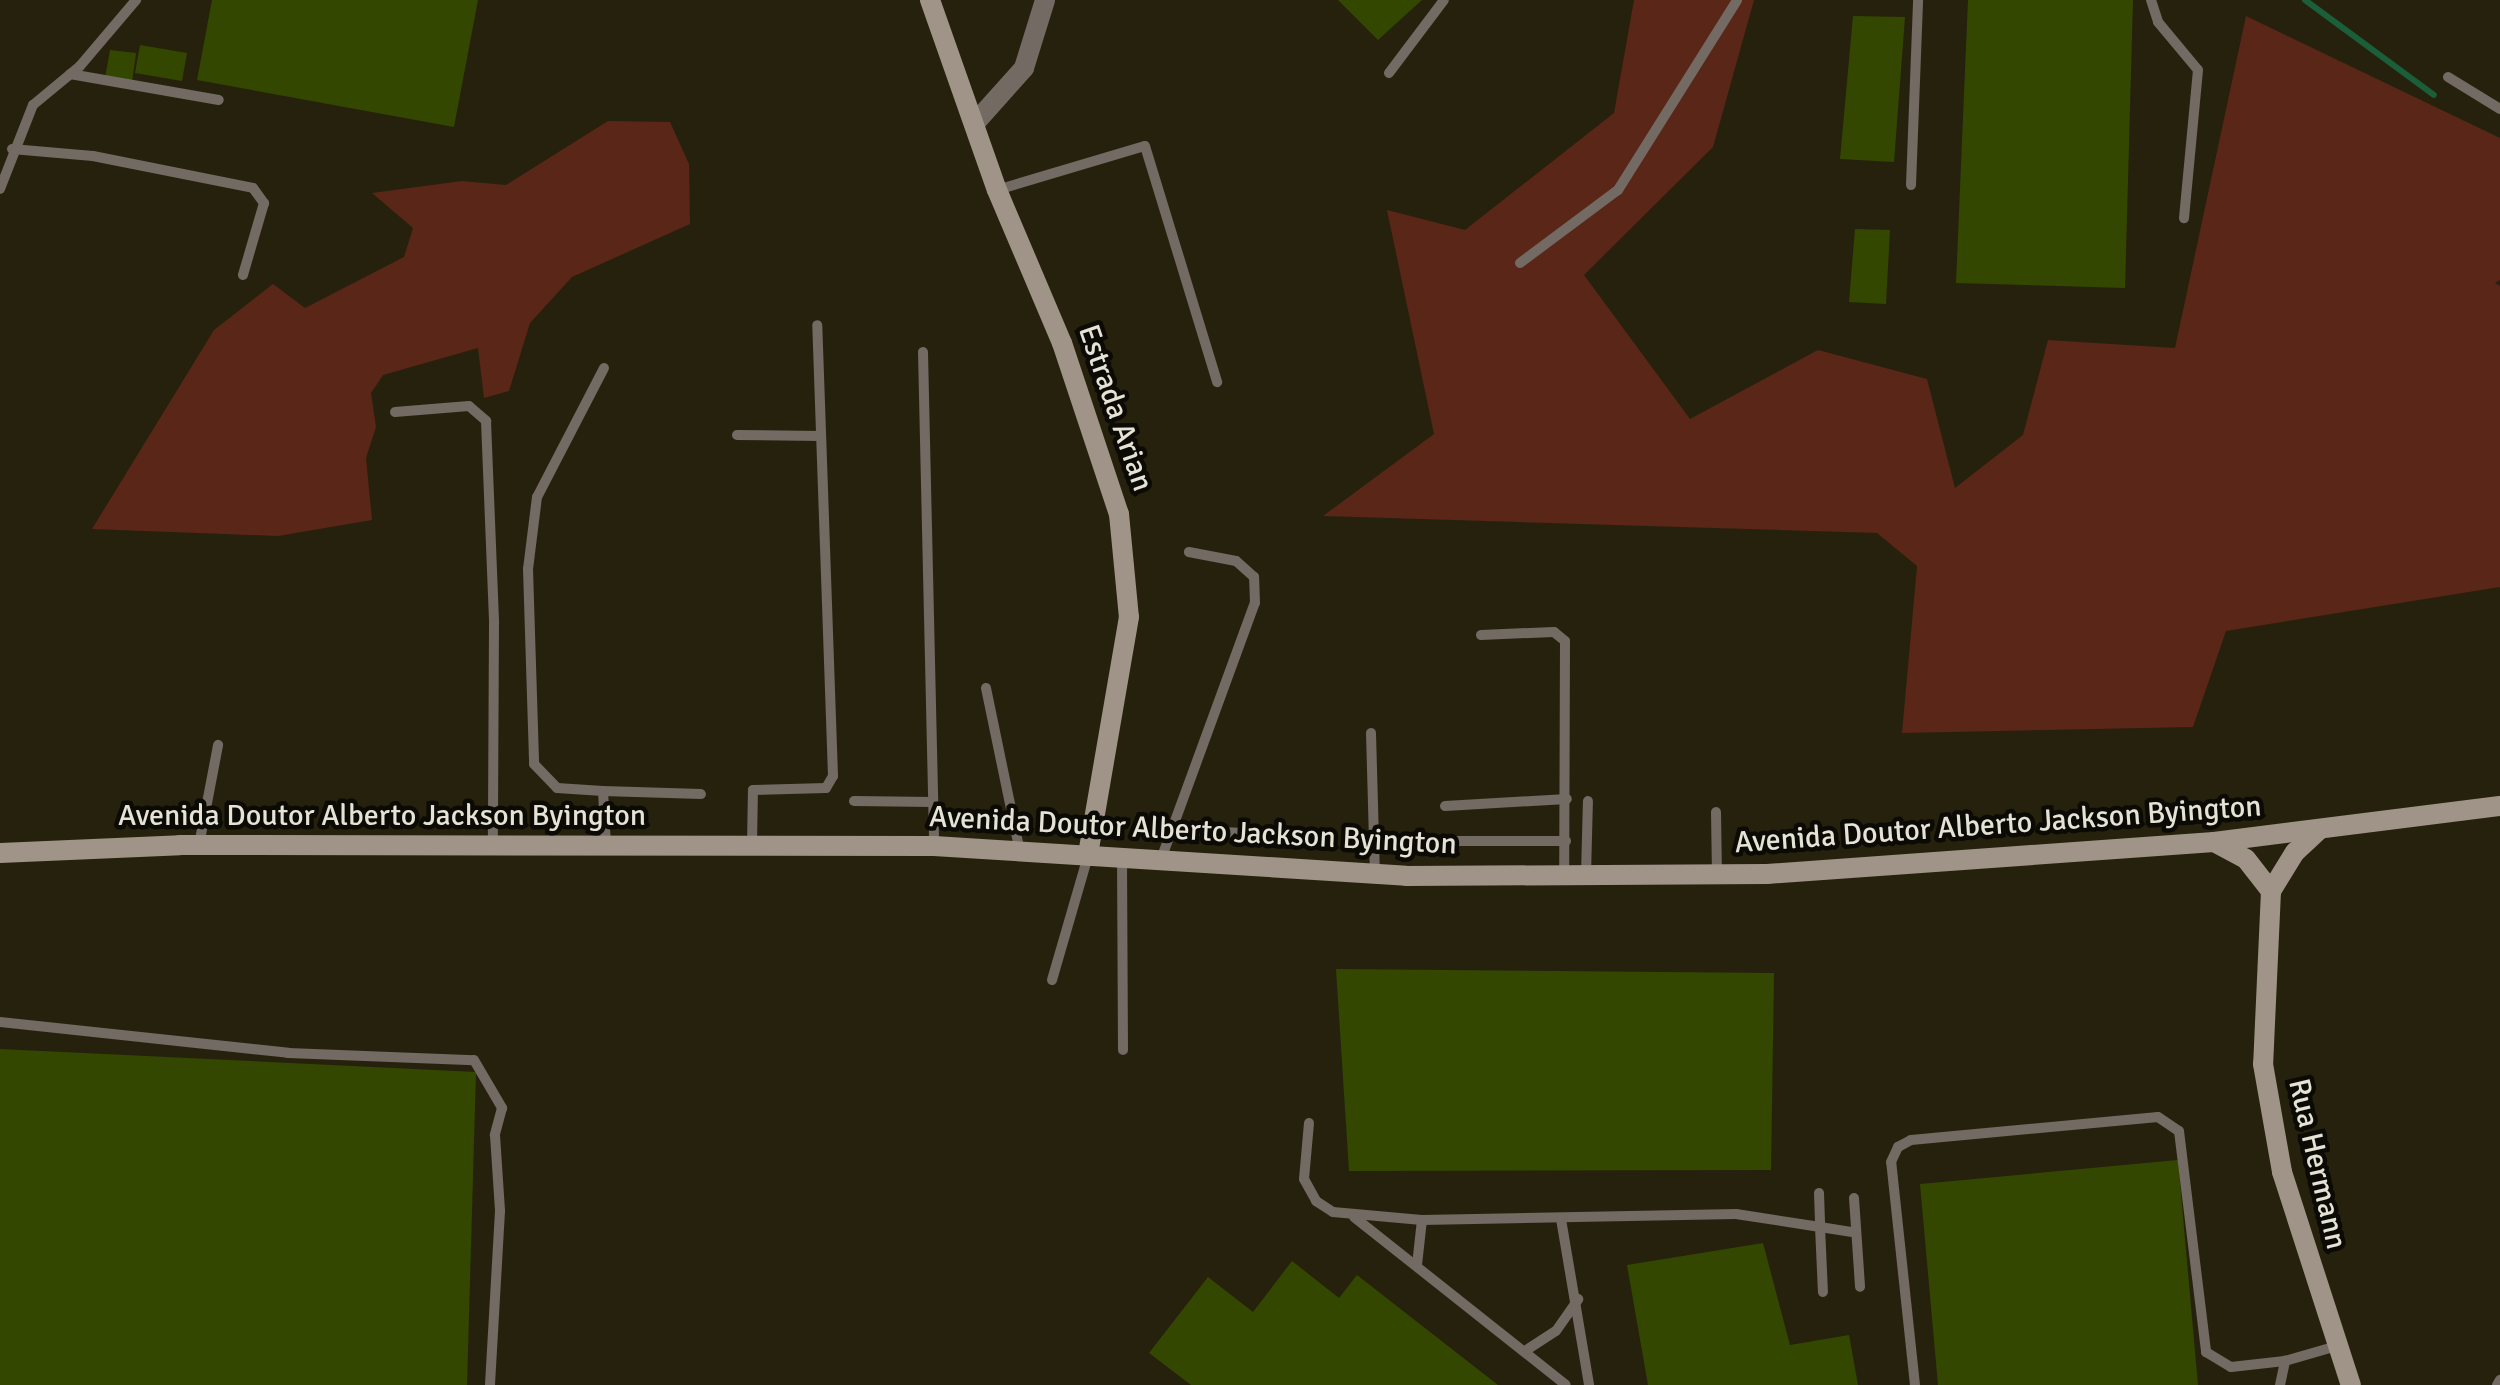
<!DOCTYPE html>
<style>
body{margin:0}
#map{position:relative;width:2500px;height:1385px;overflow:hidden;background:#26210d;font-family:Signika,sans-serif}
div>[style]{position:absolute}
.green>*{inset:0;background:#592617}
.stream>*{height:6px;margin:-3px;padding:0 3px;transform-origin:3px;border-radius:3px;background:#1a5f39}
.building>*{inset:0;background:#334700}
.lane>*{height:10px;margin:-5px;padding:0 5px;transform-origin:5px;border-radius:5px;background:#726a63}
.street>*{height:20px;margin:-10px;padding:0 10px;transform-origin:10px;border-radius:10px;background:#726a63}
.secondary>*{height:20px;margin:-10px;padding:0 10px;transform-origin:10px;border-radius:10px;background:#a09488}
span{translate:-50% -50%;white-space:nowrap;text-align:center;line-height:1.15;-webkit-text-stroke:9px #0c0a04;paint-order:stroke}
.street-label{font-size:30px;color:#e5e2d6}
</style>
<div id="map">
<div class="green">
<div style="clip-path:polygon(1634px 0,1754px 0,1713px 147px,1584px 275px,1690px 419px,1818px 350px,1927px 379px,1955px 488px,2023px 435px,2048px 340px,2175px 348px,2246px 16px,2500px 138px,2500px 280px,2495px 283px,2500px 286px,2500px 587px,2226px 631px,2193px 727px,1902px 733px,1917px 566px,1877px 533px,1323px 516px,1434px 434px,1387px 210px,1465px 230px,1614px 113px)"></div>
<div style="clip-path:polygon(608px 121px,670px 122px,689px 164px,690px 224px,572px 277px,530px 323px,509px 391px,484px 398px,478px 348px,383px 375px,371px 393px,376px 427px,366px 458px,372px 520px,278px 536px,92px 529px,214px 330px,273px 284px,305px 308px,404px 257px,413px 228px,372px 193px,462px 181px,506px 185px)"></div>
</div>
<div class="stream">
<div style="left:2305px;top:0;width:160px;rotate:36.4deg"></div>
</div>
<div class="building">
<div style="clip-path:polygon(212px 0,478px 0,454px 127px,197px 80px)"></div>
<div style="clip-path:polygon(1338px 0,1422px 0,1378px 40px)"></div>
<div style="clip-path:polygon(1968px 0,2133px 0,2125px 288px,1956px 283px)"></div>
<div style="clip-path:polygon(1853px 16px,1905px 17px,1894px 162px,1840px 159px)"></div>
<div style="clip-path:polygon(140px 45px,187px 53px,182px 81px,135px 73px)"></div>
<div style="clip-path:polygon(110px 50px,136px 53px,132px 82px,105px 78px)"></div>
<div style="clip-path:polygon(1855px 229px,1890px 230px,1886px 304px,1849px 302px)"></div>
<div style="clip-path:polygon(1336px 969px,1774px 973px,1771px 1170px,1349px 1171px)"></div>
<div style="clip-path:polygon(0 1049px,476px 1072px,467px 1385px,0 1385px)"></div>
<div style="clip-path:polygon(2178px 1160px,2198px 1385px,1938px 1385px,1920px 1184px)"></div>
<div style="clip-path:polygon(1763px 1243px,1790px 1345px,1849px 1335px,1858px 1385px,1648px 1385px,1627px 1265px)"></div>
<div style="clip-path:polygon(1292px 1261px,1339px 1298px,1357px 1275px,1498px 1385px,1191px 1385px,1149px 1353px,1208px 1277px,1253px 1312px)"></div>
</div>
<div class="lane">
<div style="left:2151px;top:0;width:23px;rotate:72deg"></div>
<div style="left:2158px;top:22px;width:62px;rotate:50.2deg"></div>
<div style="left:2198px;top:70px;width:149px;rotate:95.4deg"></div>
<div style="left:1389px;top:73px;width:91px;rotate:-53deg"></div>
<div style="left:70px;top:74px;width:151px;rotate:9.9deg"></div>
<div style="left:2448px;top:77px;width:61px;rotate:31.6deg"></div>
<div style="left:12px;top:149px;width:81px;rotate:4.9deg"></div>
<div style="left:93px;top:156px;width:163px;rotate:11.3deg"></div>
<div style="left:253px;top:188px;width:19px;rotate:54deg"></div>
<div style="left:264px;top:203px;width:75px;rotate:106.3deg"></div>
<div style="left:1911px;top:185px;width:185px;rotate:-87.8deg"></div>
<div style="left:0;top:189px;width:90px;rotate:-68.6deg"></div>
<div style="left:33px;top:105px;width:61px;rotate:-39.7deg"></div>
<div style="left:80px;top:66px;width:87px;rotate:-49.7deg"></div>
<div style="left:997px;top:190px;width:154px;rotate:-16.6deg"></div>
<div style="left:1145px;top:146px;width:247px;rotate:73deg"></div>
<div style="left:1520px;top:263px;width:122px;rotate:-36.7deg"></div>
<div style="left:1618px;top:190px;width:224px;rotate:-57.9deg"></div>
<div style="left:923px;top:352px;width:494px;rotate:88.7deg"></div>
<div style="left:604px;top:368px;width:145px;rotate:117.4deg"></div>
<div style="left:537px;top:497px;width:73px;rotate:97.1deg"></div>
<div style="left:528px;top:569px;width:195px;rotate:88.2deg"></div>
<div style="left:534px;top:764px;width:33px;rotate:46deg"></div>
<div style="left:557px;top:788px;width:46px;rotate:3.7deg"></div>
<div style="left:603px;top:791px;width:53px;rotate:86.8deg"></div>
<div style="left:395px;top:412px;width:74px;rotate:-4.6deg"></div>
<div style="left:469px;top:406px;width:23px;rotate:41deg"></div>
<div style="left:486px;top:421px;width:203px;rotate:87.7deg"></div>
<div style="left:494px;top:624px;width:220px;rotate:90.3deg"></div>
<div style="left:737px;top:435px;width:84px;rotate:0.7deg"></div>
<div style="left:1481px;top:635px;width:73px;rotate:-2.4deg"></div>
<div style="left:1554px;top:632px;width:14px;rotate:39deg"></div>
<div style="left:1565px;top:641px;width:235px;rotate:90.2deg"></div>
<div style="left:986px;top:688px;width:167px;rotate:78.3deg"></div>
<div style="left:1371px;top:733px;width:141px;rotate:88.4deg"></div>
<div style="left:603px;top:791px;width:98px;rotate:1.8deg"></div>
<div style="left:854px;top:801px;width:79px;rotate:0.7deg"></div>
<div style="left:1445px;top:806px;width:122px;rotate:-3.3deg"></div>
<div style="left:1716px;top:812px;width:63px;rotate:89.1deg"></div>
<div style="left:1170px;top:830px;width:100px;rotate:2.3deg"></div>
<div style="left:1441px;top:841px;width:125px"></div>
<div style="left:199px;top:845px;width:102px;rotate:-79.2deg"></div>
<div style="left:752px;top:845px;width:55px;rotate:-89deg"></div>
<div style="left:753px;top:790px;width:73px;rotate:-1.6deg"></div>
<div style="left:826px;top:788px;width:14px;rotate:-60deg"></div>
<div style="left:833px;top:776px;width:451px;rotate:-92deg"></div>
<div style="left:1122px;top:859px;width:191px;rotate:89.7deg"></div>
<div style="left:1160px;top:862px;width:276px;rotate:-69.9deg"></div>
<div style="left:1255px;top:603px;width:26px;rotate:-92deg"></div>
<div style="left:1254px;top:577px;width:24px;rotate:-138deg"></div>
<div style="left:1236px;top:561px;width:48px;rotate:-169.2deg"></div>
<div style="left:1586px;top:875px;width:74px;rotate:-88.5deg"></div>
<div style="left:1052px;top:980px;width:129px;rotate:-73.8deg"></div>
<div style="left:0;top:1022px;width:290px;rotate:6.1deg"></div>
<div style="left:288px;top:1053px;width:186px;rotate:2.2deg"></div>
<div style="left:474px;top:1060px;width:56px;rotate:59.7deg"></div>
<div style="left:502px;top:1108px;width:28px;rotate:105deg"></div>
<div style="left:495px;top:1135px;width:76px;rotate:86.2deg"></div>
<div style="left:500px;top:1211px;width:174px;rotate:93.3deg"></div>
<div style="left:1309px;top:1123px;width:56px;rotate:95.1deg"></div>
<div style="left:1304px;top:1179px;width:25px;rotate:61deg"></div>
<div style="left:1316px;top:1201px;width:20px;rotate:33deg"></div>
<div style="left:1333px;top:1212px;width:89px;rotate:5.1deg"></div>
<div style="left:1422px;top:1220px;width:314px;rotate:-1.1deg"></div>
<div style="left:1736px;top:1214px;width:85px;rotate:8.8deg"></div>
<div style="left:1820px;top:1227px;width:65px;rotate:87.4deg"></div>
<div style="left:1819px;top:1193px;width:34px;rotate:88deg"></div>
<div style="left:1820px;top:1227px;width:36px;rotate:9deg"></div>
<div style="left:1854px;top:1198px;width:89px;rotate:86.1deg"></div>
<div style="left:1354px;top:1217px;width:270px;rotate:38.4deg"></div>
<div style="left:1561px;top:1219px;width:168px;rotate:80.4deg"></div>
<div style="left:1417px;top:1265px;width:45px;rotate:-83.7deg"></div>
<div style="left:1528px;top:1349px;width:33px;rotate:-33deg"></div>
<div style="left:1556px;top:1331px;width:39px;rotate:-55deg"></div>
<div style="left:1915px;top:1385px;width:224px;rotate:-96.1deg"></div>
<div style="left:1891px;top:1162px;width:17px;rotate:-65deg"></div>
<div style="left:1898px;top:1147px;width:15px;rotate:-28deg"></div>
<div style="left:1911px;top:1140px;width:248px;rotate:-5.3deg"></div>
<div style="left:2158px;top:1117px;width:25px;rotate:34deg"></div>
<div style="left:2179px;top:1131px;width:223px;rotate:83deg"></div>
<div style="left:2206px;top:1352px;width:29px;rotate:31deg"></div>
<div style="left:2231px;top:1367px;width:54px;rotate:-6.3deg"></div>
<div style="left:2285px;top:1361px;width:54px;rotate:-16.1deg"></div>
<div style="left:2280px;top:1385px;width:25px;rotate:-78deg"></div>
<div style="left:2497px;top:1385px;width:6px;rotate:-59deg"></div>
</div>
<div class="street">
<div style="left:974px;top:124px;width:75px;rotate:-48.2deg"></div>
<div style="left:1024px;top:68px;width:71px;rotate:-72.8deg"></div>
</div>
<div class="secondary">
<div style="left:930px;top:0;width:201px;rotate:70.6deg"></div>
<div style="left:997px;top:190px;width:166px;rotate:67deg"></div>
<div style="left:1062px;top:343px;width:180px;rotate:71.6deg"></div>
<div style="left:1119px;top:514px;width:103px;rotate:84.5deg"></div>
<div style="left:1129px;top:617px;width:242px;rotate:99.8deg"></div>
<div style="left:2319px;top:830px;width:33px;rotate:137deg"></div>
<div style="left:2295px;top:852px;width:46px;rotate:121.6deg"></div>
<div style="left:2271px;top:891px;width:173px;rotate:92.6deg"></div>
<div style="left:2263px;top:1064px;width:110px;rotate:80deg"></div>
<div style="left:2282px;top:1172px;width:224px;rotate:72.1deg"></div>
<div style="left:2214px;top:842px;width:36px;rotate:28deg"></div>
<div style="left:2246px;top:859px;width:41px;rotate:52deg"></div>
<div style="left:0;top:853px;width:180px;rotate:-2.5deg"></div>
<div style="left:180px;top:845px;width:754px;rotate:0.08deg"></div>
<div style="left:934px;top:846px;width:473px;rotate:3.6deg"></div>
<div style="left:1406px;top:876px;width:361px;rotate:-0.3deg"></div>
<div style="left:1767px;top:874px;width:448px;rotate:-4.1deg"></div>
<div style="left:2214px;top:842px;width:288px;rotate:-7.2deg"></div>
</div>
<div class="street-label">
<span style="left:1115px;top:408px;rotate:71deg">Estrada Arian</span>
<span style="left:382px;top:816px">Avenida Doutor Alberto Jackson Byington</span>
<span style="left:1998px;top:825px;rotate:-4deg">Avenida Doutor Alberto Jackson Byington</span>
<span style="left:1193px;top:831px;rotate:3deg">Avenida Doutor Alberto Jackson Byington</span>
<span style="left:2317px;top:1164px;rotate:77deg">Rua Hermann</span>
</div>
</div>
